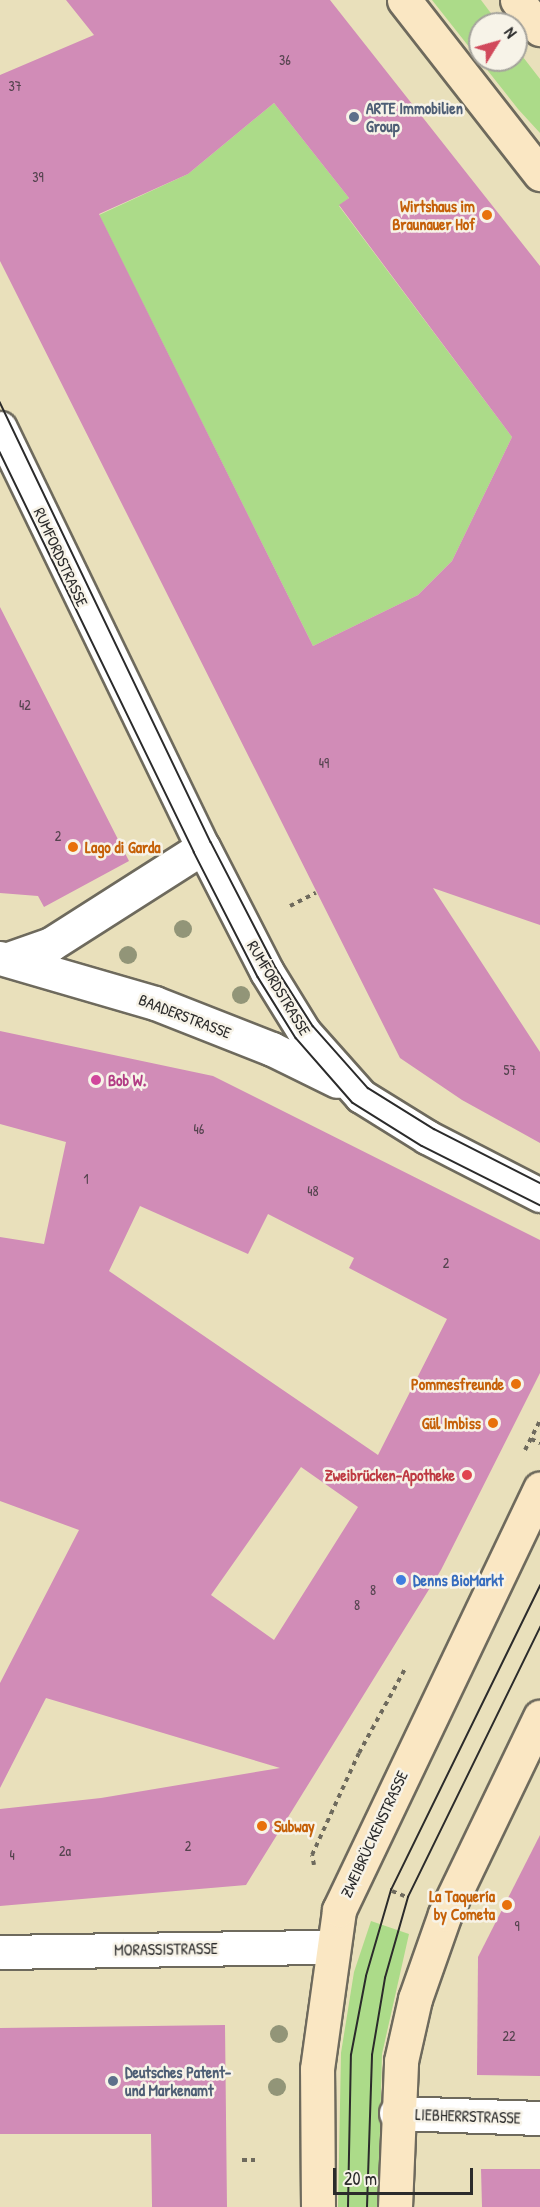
<!DOCTYPE html>
<meta charset="utf-8">
<style>
body{margin:0}
#map{position:relative;width:540px;height:2207px;overflow:hidden;background:#e9e0bb;font-family:"Patrick Hand",sans-serif}
div>[style]{position:absolute}
.green>*{inset:0;background:#acdb89}
.building>*{inset:0;background:#d18cb7}
.path>*{height:4px;margin-top:-2px;transform-origin:0;background:repeating-linear-gradient(90deg,#6e6a5d 0 4.5px,transparent 0 9px)}
.roads{filter:drop-shadow(2px 0 #6e6a5d) drop-shadow(-2px 0 #6e6a5d) drop-shadow(0 2px #6e6a5d) drop-shadow(0 -2px #6e6a5d)}
.street>*{height:33px;margin:-16.5px;padding:0 16.5px;transform-origin:16.5px;border-radius:16.5px;background:#fff}
.secondary>*{height:33px;margin:-16.5px;padding:0 16.5px;transform-origin:16.5px;border-radius:16.5px;background:#fae7c3}
.tram>*{height:1.5px;margin:-0.75px;padding:0 0.75px;transform-origin:0.75px;border-radius:0.75px;background:#2b2b2b}
.trees>*{width:18px;height:18px;margin:-9px;border-radius:50%;background:#929578}
.dots>*{width:16px;height:16px;translate:-50% -50%;box-sizing:border-box;border:3px solid #f7f3e8;border-radius:50%}
span{translate:-50% -50%;white-space:nowrap;text-align:center;line-height:1.15;-webkit-text-stroke:5px #f7f3e8;paint-order:stroke}
.number-label{font-size:14px;color:#54434e}
.number-label span{-webkit-text-stroke-width:0}
.service-label{font-size:16px;color:#4e5e75;font-weight:700}
.left{translate:0 -50%;text-align:left}
.food-label{font-size:16px;color:#c56008;font-weight:700}
.right{translate:-100% -50%;text-align:right}
.street-label{font-size:16px;color:#2b2b2b}
.hotel-label{font-size:16px;color:#b23c85;font-weight:700}
.health-label{font-size:16px;color:#be3a42;font-weight:700}
.shop-label{font-size:16px;color:#366cbe;font-weight:700}
.north{position:absolute;left:468px;top:12px;width:60px;height:60px;box-sizing:border-box;background:#f7f3e8;border:2px solid #a5a39c;border-radius:50%;rotate:53deg;font-size:16px;font-weight:700;line-height:24px;text-align:center;color:#2b2b2b}
.north::after{content:'';display:block;margin:auto;width:21px;height:27px;background:#d1495b;clip-path:polygon(50% 0,100% 100%,50% 72%,0 100%)}
.scale{position:absolute;left:333px;top:2168px;width:140px;height:27px;box-sizing:border-box;border:3px solid #2b2b2b;border-top:0;padding-left:8px;font-size:18px;line-height:21px;white-space:nowrap;color:#2b2b2b;-webkit-text-stroke:4px #f7f3e8;paint-order:stroke}
</style>
<div id="map">
<div class="green">
<div style="clip-path:polygon(432px 0,481px 0,499px 24px,480px 24px,480px 60px,516px 60px,516px 48px,540px 79px,540px 133px,518px 109px)"></div>
<div style="clip-path:polygon(274px 103px,349px 198px,339px 206px,512px 437px,452px 561px,418px 595px,313px 646px,99px 215px,188px 174px)"></div>
<div style="clip-path:polygon(371px 1921px,409px 1934px,382px 2054px,378px 2207px,338px 2207px,341px 2053px,354px 1972px)"></div>
</div>
<div class="building">
<div style="clip-path:polygon(evenodd,66px 0,330px 0,540px 266px,540px 925px,433px 888px,540px 1052px,540px 1143px,462px 1100px,400px 1058px,0 261px,0 75px,94px 35px,66px 0,274px 103px,349px 198px,339px 205px,512px 437px,452px 561px,418px 595px,313px 646px,99px 214px,188px 174px,274px 103px)"></div>
<div style="clip-path:polygon(0 607px,129px 861px,44px 907px,38px 896px,0 893px)"></div>
<div style="clip-path:polygon(evenodd,0 1031px,213px 1076px,540px 1240px,540px 1373px,441px 1570px,246px 1885px,0 1906px,0 1809px,101px 1798px,280px 1768px,46px 1698px,0 1788px,0 1683px,79px 1530px,0 1501px,0 1237px,44px 1244px,66px 1142px,0 1124px,0 1031px,140px 1206px,248px 1254px,268px 1214px,354px 1258px,349px 1268px,447px 1319px,378px 1455px,109px 1271px,140px 1206px,0 1031px,301px 1467px,358px 1507px,274px 1640px,211px 1595px,301px 1467px)"></div>
<div style="clip-path:polygon(540px 1835px,540px 2076px,477px 2075px,478px 1957px)"></div>
<div style="clip-path:polygon(225px 2025px,227px 2207px,152px 2207px,151px 2134px,0 2134px,0 2028px)"></div>
<div style="clip-path:polygon(481px 2169px,540px 2169px,540px 2207px,482px 2207px)"></div>
</div>
<div class="path">
<div style="left:290px;top:906px;width:29px;rotate:-27deg"></div>
<div style="left:531px;top:1439px;width:10px;rotate:24deg"></div>
<div style="left:525px;top:1450px;width:33px;rotate:-63deg"></div>
<div style="left:314px;top:1865px;width:10px;rotate:-101deg"></div>
<div style="left:312px;top:1855px;width:112px;rotate:-65.3deg"></div>
<div style="left:359px;top:1753px;width:98px;rotate:-61.3deg"></div>
<div style="left:392px;top:1891px;width:16px;rotate:22deg"></div>
<div style="left:242px;top:2160px;width:17px"></div>
</div>
<div class="roads">
<div class="street">
<div style="left:0;top:428px;width:466px;rotate:64.2deg"></div>
<div style="left:203px;top:847px;width:140px;rotate:62.9deg"></div>
<div style="left:267px;top:972px;width:70px;rotate:58.3deg"></div>
<div style="left:304px;top:1032px;width:86px;rotate:48.3deg"></div>
<div style="left:361px;top:1096px;width:78px;rotate:31.8deg"></div>
<div style="left:427px;top:1137px;width:127px;rotate:27.2deg"></div>
<div style="left:0;top:958px;width:161px;rotate:16.2deg"></div>
<div style="left:155px;top:1003px;width:126px;rotate:21.5deg"></div>
<div style="left:272px;top:1049px;width:72px;rotate:26.2deg"></div>
<div style="left:8px;top:959px;width:46px;rotate:-19.2deg"></div>
<div style="left:51px;top:944px;width:180px;rotate:-32.5deg"></div>
<div style="left:0;top:1952px;width:332px;rotate:-0.9deg"></div>
<div style="left:396px;top:2113px;width:144px;rotate:2deg"></div>
</div>
<div class="secondary">
<div style="left:404px;top:0;width:221px;rotate:52deg"></div>
<div style="left:517px;top:0;width:37px;rotate:52deg"></div>
<div style="left:318px;top:2207px;width:138px;rotate:-90.4deg"></div>
<div style="left:317px;top:2069px;width:161px;rotate:-82.1deg"></div>
<div style="left:339px;top:1910px;width:467px;rotate:-64.5deg"></div>
<div style="left:395px;top:2207px;width:146px;rotate:-87.6deg"></div>
<div style="left:401px;top:2061px;width:64px;rotate:-77.3deg"></div>
<div style="left:415px;top:1999px;width:90px;rotate:-70.6deg"></div>
<div style="left:445px;top:1914px;width:219px;rotate:-64.3deg"></div>
</div>
</div>
<div class="tram">
<div style="left:0;top:402px;width:488px;rotate:64.4deg"></div>
<div style="left:211px;top:842px;width:142px;rotate:62.7deg"></div>
<div style="left:276px;top:968px;width:69px;rotate:57.5deg"></div>
<div style="left:313px;top:1026px;width:83px;rotate:48.4deg"></div>
<div style="left:368px;top:1088px;width:78px;rotate:31.8deg"></div>
<div style="left:434px;top:1129px;width:119px;rotate:27deg"></div>
<div style="left:0;top:452px;width:445px;rotate:64.1deg"></div>
<div style="left:194px;top:852px;width:140px;rotate:62.9deg"></div>
<div style="left:258px;top:977px;width:72px;rotate:58.1deg"></div>
<div style="left:296px;top:1038px;width:86px;rotate:48.8deg"></div>
<div style="left:353px;top:1103px;width:81px;rotate:31.9deg"></div>
<div style="left:422px;top:1146px;width:132px;rotate:26.6deg"></div>
<div style="left:348px;top:2207px;width:152px;rotate:-88.9deg"></div>
<div style="left:351px;top:2055px;width:80px;rotate:-79.2deg"></div>
<div style="left:366px;top:1976px;width:90px;rotate:-73.8deg"></div>
<div style="left:391px;top:1890px;width:339px;rotate:-63.9deg"></div>
<div style="left:367px;top:2207px;width:152px;rotate:-88.1deg"></div>
<div style="left:372px;top:2055px;width:78px;rotate:-80.4deg"></div>
<div style="left:385px;top:1978px;width:84px;rotate:-74.1deg"></div>
<div style="left:408px;top:1897px;width:301px;rotate:-63.9deg"></div>
</div>
<div class="trees">
<div style="left:183px;top:929px"></div>
<div style="left:128px;top:955px"></div>
<div style="left:241px;top:995px"></div>
<div style="left:279px;top:2034px"></div>
<div style="left:277px;top:2087px"></div>
</div>
<div class="dots">
<div style="left:354px;top:117px;background:#5c6f8a"></div>
<div style="left:487px;top:215px;background:#e8710a"></div>
<div style="left:73px;top:847px;background:#e8710a"></div>
<div style="left:96px;top:1080px;background:#d1479c"></div>
<div style="left:516px;top:1384px;background:#e8710a"></div>
<div style="left:493px;top:1423px;background:#e8710a"></div>
<div style="left:467px;top:1475px;background:#e0444e"></div>
<div style="left:401px;top:1580px;background:#3f7fe0"></div>
<div style="left:262px;top:1826px;background:#e8710a"></div>
<div style="left:507px;top:1905px;background:#e8710a"></div>
<div style="left:113px;top:2081px;background:#5c6f8a"></div>
</div>
<div class="number-label">
<span style="left:285px;top:60px">36</span>
<span style="left:15px;top:86px">37</span>
<span style="left:38px;top:177px">39</span>
<span style="left:25px;top:705px">42</span>
<span style="left:324px;top:763px">49</span>
<span style="left:58px;top:836px">2</span>
<span style="left:510px;top:1070px">57</span>
<span style="left:199px;top:1129px">46</span>
<span style="left:86px;top:1179px">1</span>
<span style="left:313px;top:1191px">48</span>
<span style="left:446px;top:1263px">2</span>
<span style="left:373px;top:1590px">8</span>
<span style="left:357px;top:1605px">8</span>
<span style="left:188px;top:1846px">2</span>
<span style="left:65px;top:1851px">2a</span>
<span style="left:12px;top:1855px">4</span>
<span style="left:517px;top:1926px">9</span>
<span style="left:509px;top:2036px">22</span>
</div>
<div class="service-label">
<span class="left" style="left:366px;top:117px">ARTE Immobilien<br>Group</span>
<span class="left" style="left:125px;top:2081px">Deutsches Patent-<br>und Markenamt</span>
</div>
<div class="food-label">
<span class="right" style="left:475px;top:215px">Wirtshaus im<br>Braunauer Hof</span>
<span class="left" style="left:85px;top:847px">Lago di Garda</span>
<span class="right" style="left:504px;top:1384px">Pommesfreunde</span>
<span class="right" style="left:481px;top:1423px">Gül Imbiss</span>
<span class="left" style="left:274px;top:1826px">Subway</span>
<span class="right" style="left:495px;top:1905px">La Taquería<br>by Cometa</span>
</div>
<div class="street-label">
<span style="left:61px;top:557px;rotate:65deg">RUMFORDSTRASSE</span>
<span style="left:279px;top:988px;rotate:59deg">RUMFORDSTRASSE</span>
<span style="left:185px;top:1016px;rotate:21deg">BAADERSTRASSE</span>
<span style="left:374px;top:1834px;rotate:-65deg">ZWEIBRÜCKENSTRASSE</span>
<span style="left:166px;top:1949px;rotate:-1deg">MORASSISTRASSE</span>
<span style="left:468px;top:2116px;rotate:2deg">LIEBHERRSTRASSE</span>
</div>
<div class="hotel-label">
<span class="left" style="left:108px;top:1080px">Bob W.</span>
</div>
<div class="health-label">
<span class="right" style="left:455px;top:1475px">Zweibrücken-Apotheke</span>
</div>
<div class="shop-label">
<span class="left" style="left:413px;top:1580px">Denns BioMarkt</span>
</div>
<div class="north">N</div>
<div class="scale">20 m</div>
</div>
